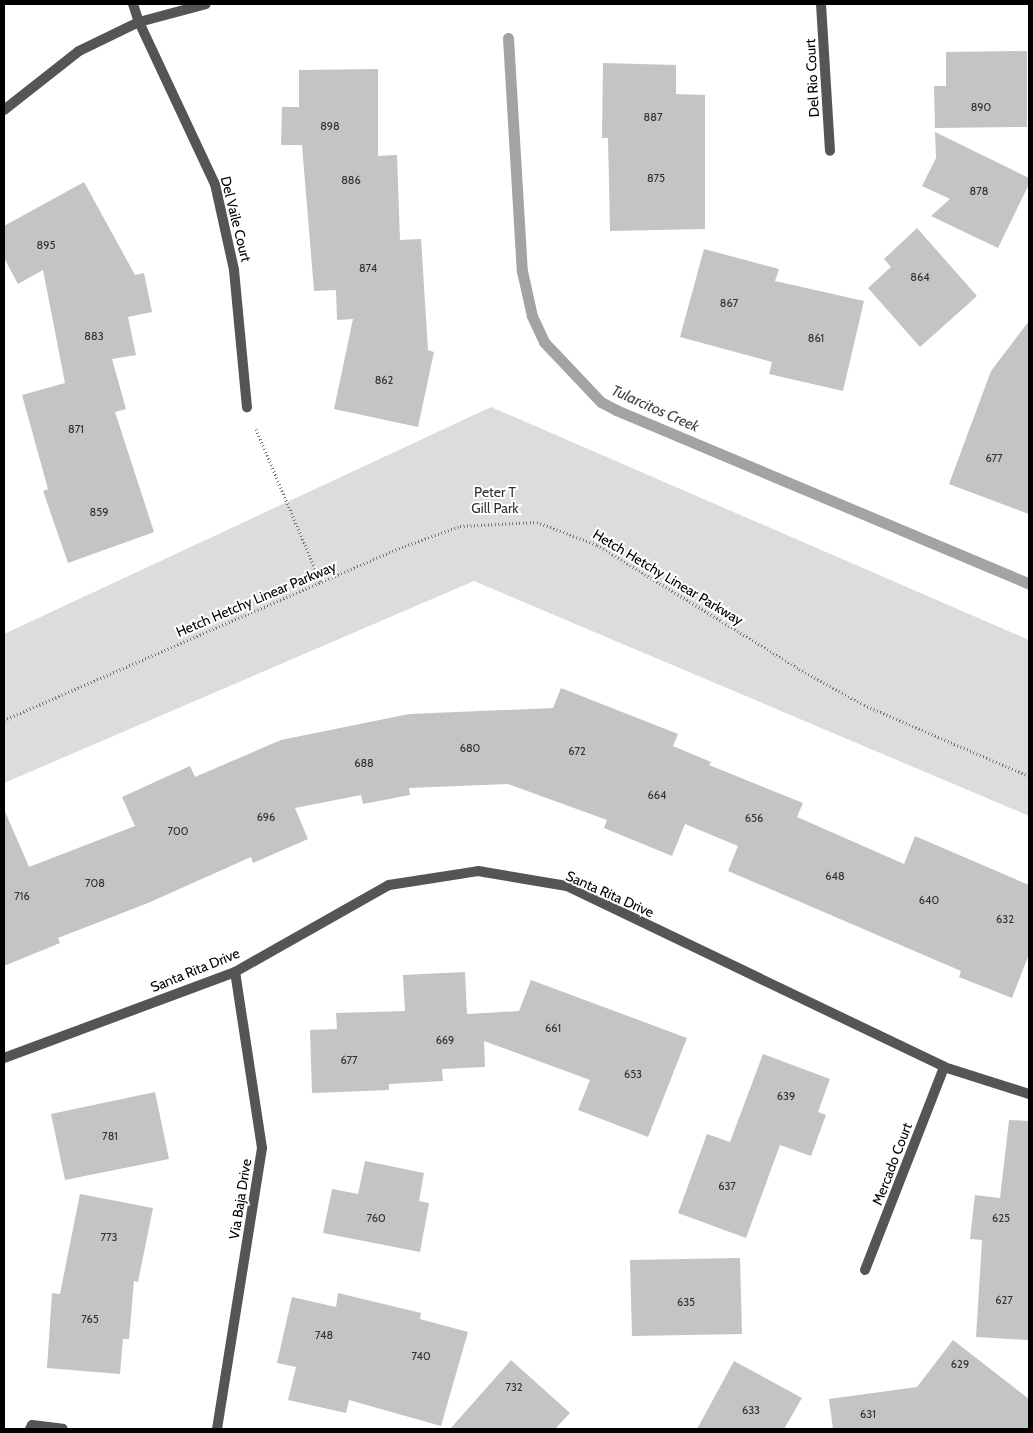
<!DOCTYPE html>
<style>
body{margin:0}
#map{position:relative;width:1033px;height:1433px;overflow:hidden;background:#fff;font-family:Cabin,sans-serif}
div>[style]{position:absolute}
.green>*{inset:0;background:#dcdcdc}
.stream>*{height:11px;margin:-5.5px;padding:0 5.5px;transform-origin:5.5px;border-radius:5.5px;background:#a3a3a3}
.building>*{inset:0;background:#c4c4c4}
.path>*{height:3px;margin-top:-1.5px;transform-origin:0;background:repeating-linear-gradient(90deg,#777 0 1px,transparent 0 3.5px)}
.service>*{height:10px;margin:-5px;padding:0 5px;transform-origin:5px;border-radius:5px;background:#555}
.minor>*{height:10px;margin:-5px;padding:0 5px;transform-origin:5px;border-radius:5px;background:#555}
.tertiary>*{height:10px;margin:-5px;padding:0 5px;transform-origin:5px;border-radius:5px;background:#555}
span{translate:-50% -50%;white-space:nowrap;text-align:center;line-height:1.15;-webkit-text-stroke:4px #fff;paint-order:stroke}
.number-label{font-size:11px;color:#313131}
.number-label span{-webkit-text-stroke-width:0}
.street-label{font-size:14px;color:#000}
.park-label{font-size:14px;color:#333}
.water-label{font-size:15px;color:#444;font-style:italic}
.frame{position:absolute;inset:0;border:5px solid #000;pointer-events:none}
</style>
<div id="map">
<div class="green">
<div style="clip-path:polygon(491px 407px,1029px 640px,1029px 816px,474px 581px,4px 783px,4px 634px)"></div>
</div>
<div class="stream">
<div style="left:508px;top:38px;width:233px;rotate:86.6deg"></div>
<div style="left:522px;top:271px;width:46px;rotate:77.5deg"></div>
<div style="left:532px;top:316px;width:29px;rotate:65deg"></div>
<div style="left:544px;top:342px;width:83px;rotate:46.5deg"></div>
<div style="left:601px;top:402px;width:17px;rotate:28deg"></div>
<div style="left:616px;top:410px;width:448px;rotate:22.8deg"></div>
</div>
<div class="building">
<div style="clip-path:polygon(1027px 51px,1027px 127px,935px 128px,934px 86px,946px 86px,946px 52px)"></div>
<div style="clip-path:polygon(603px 63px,676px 65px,676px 94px,705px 95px,705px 229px,610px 231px,608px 138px,602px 138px)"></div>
<div style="clip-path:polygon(378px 69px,378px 156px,397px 155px,400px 240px,421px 239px,428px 350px,434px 352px,418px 427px,334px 409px,353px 319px,337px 320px,336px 290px,314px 291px,302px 145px,281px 145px,282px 107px,299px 107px,299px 70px)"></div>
<div style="clip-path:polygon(935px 132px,1029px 178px,1029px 184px,998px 248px,931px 216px,950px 199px,922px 186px,936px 158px)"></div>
<div style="clip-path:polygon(84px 182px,135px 275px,144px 273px,152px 312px,128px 317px,136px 355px,112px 359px,126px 409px,115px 412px,154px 532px,68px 563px,43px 491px,48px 489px,22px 395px,65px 383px,43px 270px,18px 284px,4px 258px,4px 226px)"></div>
<div style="clip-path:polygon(917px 228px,977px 296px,920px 347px,868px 288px,891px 267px,884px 259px)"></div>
<div style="clip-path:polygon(704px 249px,779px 269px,775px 281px,864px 301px,843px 391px,769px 374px,772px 362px,680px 337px)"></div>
<div style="clip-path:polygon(1029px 321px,1029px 514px,949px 484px,991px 371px)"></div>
<div style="clip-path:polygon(561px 688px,678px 734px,673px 746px,711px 762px,709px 765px,803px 803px,797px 817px,904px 864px,915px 836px,1029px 885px,1029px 954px,1012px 998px,959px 977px,961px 971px,728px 871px,738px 846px,685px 824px,672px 856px,604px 828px,607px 820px,508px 784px,409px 788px,410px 795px,363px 804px,361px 795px,295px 808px,308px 839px,253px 863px,251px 857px,148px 903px,58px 938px,60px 943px,4px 966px,4px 809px,29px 867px,135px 826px,122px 797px,190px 766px,195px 777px,281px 740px,409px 714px,553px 708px)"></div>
<div style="clip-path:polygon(465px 972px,467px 1014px,519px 1011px,531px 980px,687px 1038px,648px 1137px,578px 1110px,590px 1080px,484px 1041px,485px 1067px,442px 1069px,443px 1081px,389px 1084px,389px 1090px,312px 1093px,310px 1030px,337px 1029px,336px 1013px,405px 1011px,403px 975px)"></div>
<div style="clip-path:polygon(763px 1054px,830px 1079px,818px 1112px,826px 1115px,811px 1156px,780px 1145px,746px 1238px,678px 1213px,707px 1134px,730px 1142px)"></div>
<div style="clip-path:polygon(155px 1092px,169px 1159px,65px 1180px,51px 1114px)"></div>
<div style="clip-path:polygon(1009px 1120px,1029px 1121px,1029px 1340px,976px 1337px,982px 1240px,970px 1239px,975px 1195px,1000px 1198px)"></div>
<div style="clip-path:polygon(365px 1161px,424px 1173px,419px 1201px,429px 1203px,420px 1252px,323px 1233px,332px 1189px,358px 1194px)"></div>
<div style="clip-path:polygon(80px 1194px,153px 1208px,138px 1282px,134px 1281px,129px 1339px,123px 1339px,120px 1374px,47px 1368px,52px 1293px,60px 1294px)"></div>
<div style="clip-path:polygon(740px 1258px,742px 1334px,632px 1336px,630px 1260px)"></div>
<div style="clip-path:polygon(338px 1293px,421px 1313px,420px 1319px,468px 1332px,441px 1426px,349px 1400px,346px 1413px,288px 1400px,296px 1367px,277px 1363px,292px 1297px,336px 1307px)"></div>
<div style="clip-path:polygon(953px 1340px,1029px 1399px,1029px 1429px,833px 1429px,829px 1399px,917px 1387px)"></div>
<div style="clip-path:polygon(511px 1360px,570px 1413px,555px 1429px,450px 1429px)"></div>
<div style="clip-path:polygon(734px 1361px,802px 1398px,784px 1429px,697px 1429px)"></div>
</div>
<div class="path">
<div style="left:256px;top:429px;width:167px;rotate:67.1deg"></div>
<div style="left:4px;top:720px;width:437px;rotate:-23.5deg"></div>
<div style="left:405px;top:546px;width:59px;rotate:-20deg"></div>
<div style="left:460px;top:526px;width:77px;rotate:-3deg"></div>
<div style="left:537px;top:522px;width:64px;rotate:21deg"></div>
<div style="left:597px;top:545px;width:237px;rotate:31.5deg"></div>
<div style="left:799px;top:669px;width:74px;rotate:29deg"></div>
<div style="left:864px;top:705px;width:180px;rotate:23.3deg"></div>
</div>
<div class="service">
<div style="left:133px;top:4px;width:19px;rotate:72deg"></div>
</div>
<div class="minor">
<div style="left:821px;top:4px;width:147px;rotate:86.5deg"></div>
<div style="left:139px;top:22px;width:179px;rotate:64.9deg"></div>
<div style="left:215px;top:184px;width:88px;rotate:77.5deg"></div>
<div style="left:234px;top:270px;width:138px;rotate:84.6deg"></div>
<div style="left:4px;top:1058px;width:246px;rotate:-20.4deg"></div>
<div style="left:235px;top:972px;width:177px;rotate:-29.5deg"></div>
<div style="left:389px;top:885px;width:90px;rotate:-8.9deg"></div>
<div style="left:478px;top:871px;width:90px;rotate:9.6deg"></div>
<div style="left:567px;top:886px;width:418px;rotate:25.6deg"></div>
<div style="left:944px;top:1067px;width:89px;rotate:17.6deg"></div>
<div style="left:865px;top:1270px;width:218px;rotate:-68.7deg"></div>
<div style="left:30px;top:1429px;width:4px;rotate:-63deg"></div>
<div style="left:32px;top:1425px;width:31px;rotate:7deg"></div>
<div style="left:217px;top:1429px;width:285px;rotate:-80.9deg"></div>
<div style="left:262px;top:1148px;width:178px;rotate:-98.7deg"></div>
</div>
<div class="tertiary">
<div style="left:4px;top:110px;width:95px;rotate:-38.2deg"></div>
<div style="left:79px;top:51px;width:67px;rotate:-25.8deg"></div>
<div style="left:139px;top:22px;width:69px;rotate:-15deg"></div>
</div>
<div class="number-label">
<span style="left:981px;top:107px">890</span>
<span style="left:653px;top:117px">887</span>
<span style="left:330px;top:126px">898</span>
<span style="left:656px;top:178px">875</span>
<span style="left:351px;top:180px">886</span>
<span style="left:979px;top:191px">878</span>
<span style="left:46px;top:245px">895</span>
<span style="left:368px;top:268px">874</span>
<span style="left:920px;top:277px">864</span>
<span style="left:729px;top:303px">867</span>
<span style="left:94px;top:336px">883</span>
<span style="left:816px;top:338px">861</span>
<span style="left:384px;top:380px">862</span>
<span style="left:76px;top:429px">871</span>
<span style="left:994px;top:458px">677</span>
<span style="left:99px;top:512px">859</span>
<span style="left:470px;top:748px">680</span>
<span style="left:577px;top:751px">672</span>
<span style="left:364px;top:763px">688</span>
<span style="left:657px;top:795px">664</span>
<span style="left:266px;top:817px">696</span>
<span style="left:754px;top:818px">656</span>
<span style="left:178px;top:831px">700</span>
<span style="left:835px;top:876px">648</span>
<span style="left:95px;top:883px">708</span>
<span style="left:22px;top:896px">716</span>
<span style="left:929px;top:900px">640</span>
<span style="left:1005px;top:919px">632</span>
<span style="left:553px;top:1028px">661</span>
<span style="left:445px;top:1040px">669</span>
<span style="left:349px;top:1060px">677</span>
<span style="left:633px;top:1074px">653</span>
<span style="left:786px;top:1096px">639</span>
<span style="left:110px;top:1136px">781</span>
<span style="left:727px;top:1186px">637</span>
<span style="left:376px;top:1218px">760</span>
<span style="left:1001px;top:1218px">625</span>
<span style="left:109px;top:1237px">773</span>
<span style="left:1004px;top:1300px">627</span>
<span style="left:686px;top:1302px">635</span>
<span style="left:90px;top:1319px">765</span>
<span style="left:324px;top:1335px">748</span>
<span style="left:421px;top:1356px">740</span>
<span style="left:960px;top:1364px">629</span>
<span style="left:514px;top:1387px">732</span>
<span style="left:751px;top:1410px">633</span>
<span style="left:868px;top:1414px">631</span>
</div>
<div class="street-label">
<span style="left:812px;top:78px;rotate:-93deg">Del Rio Court</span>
<span style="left:236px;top:219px;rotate:76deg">Del Vaile Court</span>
<span style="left:668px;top:577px;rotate:31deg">Hetch Hetchy Linear Parkway</span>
<span style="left:256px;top:599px;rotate:-23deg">Hetch Hetchy Linear Parkway</span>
<span style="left:610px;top:894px;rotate:24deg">Santa Rita Drive</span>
<span style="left:195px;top:970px;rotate:-22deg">Santa Rita Drive</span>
<span style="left:892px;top:1164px;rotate:-69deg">Mercado Court</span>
<span style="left:240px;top:1199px;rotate:-81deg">Via Baja Drive</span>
</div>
<div class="park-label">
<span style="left:495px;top:500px">Peter T<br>Gill Park</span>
</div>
<div class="water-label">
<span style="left:655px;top:409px;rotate:24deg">Tularcitos Creek</span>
</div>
<div class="frame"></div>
</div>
